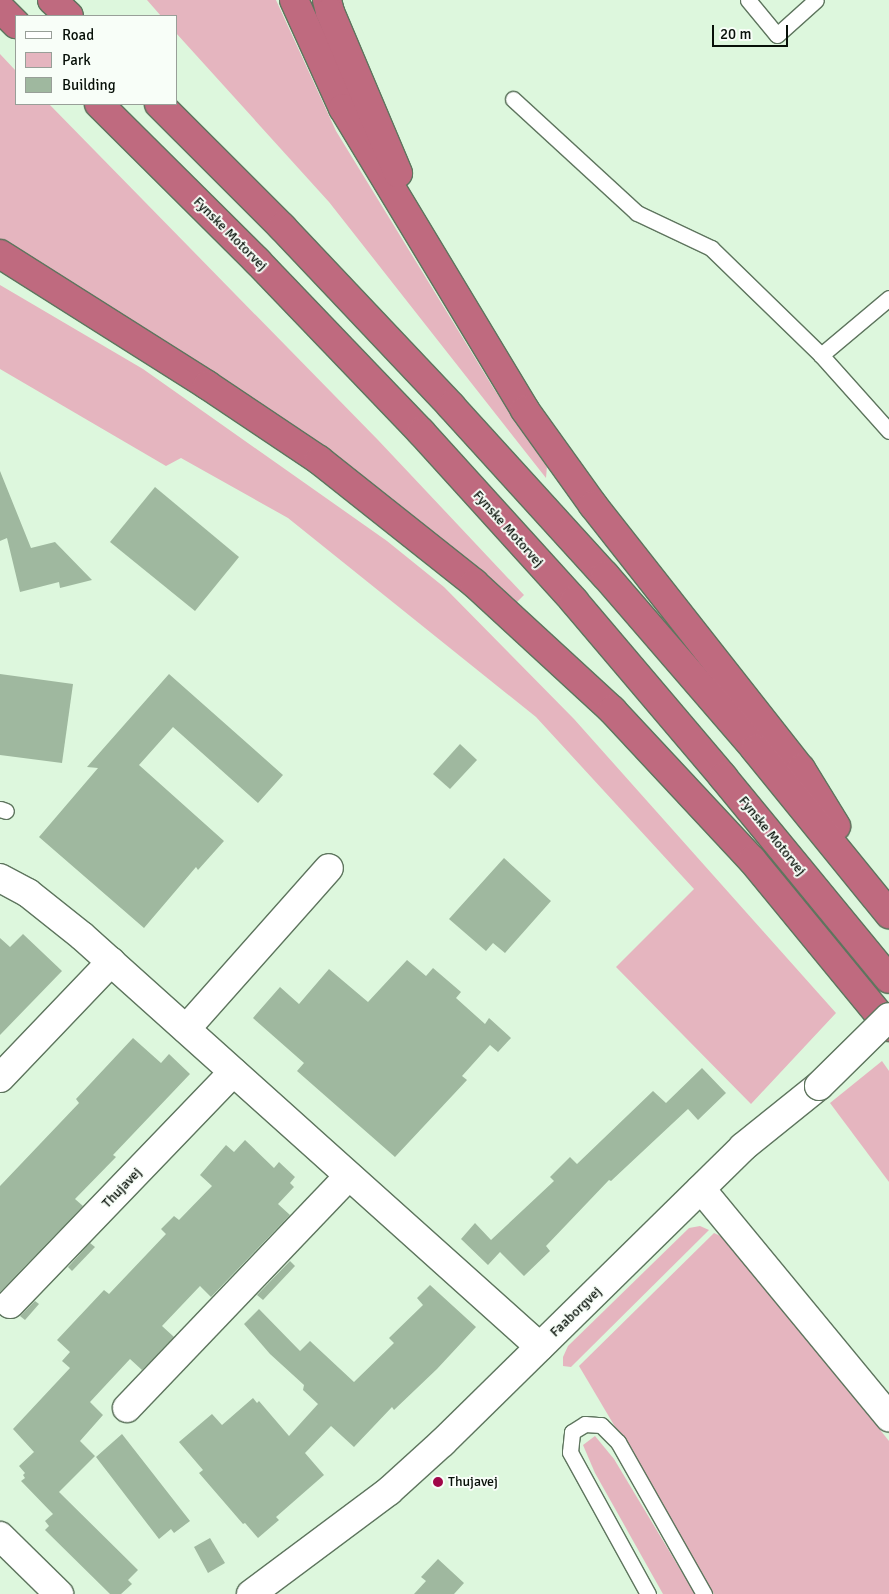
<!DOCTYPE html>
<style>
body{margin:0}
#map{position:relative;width:889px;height:1594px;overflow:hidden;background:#ddf7dd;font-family:Signika,sans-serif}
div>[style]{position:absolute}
.green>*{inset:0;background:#e5b5bf}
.building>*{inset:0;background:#9fb89f}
.roads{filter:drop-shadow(1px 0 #5e755e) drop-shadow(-1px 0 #5e755e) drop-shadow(0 1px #5e755e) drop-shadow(0 -1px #5e755e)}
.lane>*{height:15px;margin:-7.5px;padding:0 7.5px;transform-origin:7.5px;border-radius:7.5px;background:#fff}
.street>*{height:28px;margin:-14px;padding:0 14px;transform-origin:14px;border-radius:14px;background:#fff}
.highway>*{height:28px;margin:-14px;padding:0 14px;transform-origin:14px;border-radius:14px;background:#bf6a7f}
.bridges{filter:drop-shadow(1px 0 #5e755e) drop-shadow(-1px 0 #5e755e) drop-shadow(0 1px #5e755e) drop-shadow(0 -1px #5e755e)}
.street-bridge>*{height:28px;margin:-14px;padding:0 14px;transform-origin:14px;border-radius:14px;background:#fff}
.dots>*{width:14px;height:14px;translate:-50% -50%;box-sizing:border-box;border:2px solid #f8fef8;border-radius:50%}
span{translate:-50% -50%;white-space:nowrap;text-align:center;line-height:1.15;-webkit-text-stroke:4px #f8fef8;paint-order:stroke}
.street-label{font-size:14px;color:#071008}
.poi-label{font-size:14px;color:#071008}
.left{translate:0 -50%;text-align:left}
.legend{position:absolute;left:15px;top:15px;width:162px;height:90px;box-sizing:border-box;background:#f8fef8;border:1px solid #989f98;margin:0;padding:6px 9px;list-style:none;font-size:15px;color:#071008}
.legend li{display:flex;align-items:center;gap:10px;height:25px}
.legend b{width:25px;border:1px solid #989f98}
.scale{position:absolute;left:712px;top:25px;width:76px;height:22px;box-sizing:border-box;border:2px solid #071008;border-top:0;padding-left:6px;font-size:15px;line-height:18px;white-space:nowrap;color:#071008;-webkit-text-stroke:4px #f8fef8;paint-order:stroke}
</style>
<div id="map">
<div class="green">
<div style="clip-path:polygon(147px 0,276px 0,336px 131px,494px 389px,547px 466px,546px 478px,329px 202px,176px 33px,176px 16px,161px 16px)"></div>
<div style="clip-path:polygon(0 54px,16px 71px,16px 104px,49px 104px,378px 440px,524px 595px,516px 603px,274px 414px,181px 351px,0 243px)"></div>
<div style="clip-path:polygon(0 285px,143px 369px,387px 541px,444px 587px,574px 719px,836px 1013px,751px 1104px,616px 967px,694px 889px,536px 717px,288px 518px,181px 458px,166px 466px,0 369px)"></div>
<div style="clip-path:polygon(882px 1061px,889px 1071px,889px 1182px,830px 1103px)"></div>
<div style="clip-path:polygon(700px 1226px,709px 1230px,571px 1367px,563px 1366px,563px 1357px,568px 1346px,689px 1228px)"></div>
<div style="clip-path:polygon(714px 1233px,727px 1239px,889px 1441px,889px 1594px,714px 1594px,579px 1366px)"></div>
<div style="clip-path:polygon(595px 1436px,614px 1459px,695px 1594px,663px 1594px,595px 1473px,583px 1445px)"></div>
</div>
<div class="building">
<div style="clip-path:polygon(0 471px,31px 548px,55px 542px,92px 580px,60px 588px,59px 582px,20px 592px,7px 538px,0 541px)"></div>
<div style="clip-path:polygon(155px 487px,239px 557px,195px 611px,110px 542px)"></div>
<div style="clip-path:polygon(0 674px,73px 684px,62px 763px,0 755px)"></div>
<div style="clip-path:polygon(169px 674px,283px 775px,258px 803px,173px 727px,139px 765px,224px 841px,198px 870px,196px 867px,144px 928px,39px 837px,98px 768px,87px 767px)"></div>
<div style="clip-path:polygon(460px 744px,477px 760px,450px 789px,433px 774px)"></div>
<div style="clip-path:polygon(504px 858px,551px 901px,505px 953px,493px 943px,486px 951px,449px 919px)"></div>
<div style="clip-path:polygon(23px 934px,62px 971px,0 1035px,0 938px,10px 947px)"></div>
<div style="clip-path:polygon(407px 960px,426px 976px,433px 968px,461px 992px,456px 998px,485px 1024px,489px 1018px,511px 1038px,498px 1052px,490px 1045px,462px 1076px,467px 1080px,395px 1157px,297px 1071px,304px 1063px,253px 1018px,280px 987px,299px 1004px,329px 969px,368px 1002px)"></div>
<div style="clip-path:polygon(133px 1038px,161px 1063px,169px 1054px,190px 1074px,113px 1155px,116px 1157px,75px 1199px,83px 1206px,0 1292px,0 1186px,79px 1103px,76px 1099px)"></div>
<div style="clip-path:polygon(702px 1068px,726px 1093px,698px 1120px,688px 1109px,611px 1181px,609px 1180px,546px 1246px,550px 1251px,524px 1276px,500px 1252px,488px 1265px,461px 1239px,475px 1223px,491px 1240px,554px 1181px,550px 1177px,570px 1157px,577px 1164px,653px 1091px,666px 1103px)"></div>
<div style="clip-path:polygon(245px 1140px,274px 1168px,279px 1162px,295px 1177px,290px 1183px,294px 1187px,278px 1204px,290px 1215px,211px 1297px,200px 1286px,162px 1326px,174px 1337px,142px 1370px,130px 1359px,90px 1402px,103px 1415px,80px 1441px,95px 1456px,59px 1492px,138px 1570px,128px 1580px,132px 1584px,121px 1594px,110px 1594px,45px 1530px,49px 1526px,45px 1521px,53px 1514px,21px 1481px,25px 1478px,23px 1475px,25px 1473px,19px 1466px,34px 1452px,13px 1429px,70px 1368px,62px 1361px,70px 1352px,57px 1340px,104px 1290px,109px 1294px,166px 1234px,161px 1229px,174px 1216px,179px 1220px,212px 1186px,200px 1175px,226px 1145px,234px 1152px)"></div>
<div style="clip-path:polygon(90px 1243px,95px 1247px,72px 1271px,68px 1267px)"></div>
<div style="clip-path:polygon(290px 1261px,295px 1266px,263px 1300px,257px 1295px)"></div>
<div style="clip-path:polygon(430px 1285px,476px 1327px,437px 1369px,394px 1410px,392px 1407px,354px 1447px,331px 1426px,305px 1453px,324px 1475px,276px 1517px,279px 1520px,258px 1538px,245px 1523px,243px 1524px,199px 1473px,203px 1470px,179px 1442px,212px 1414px,222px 1425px,253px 1398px,257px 1403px,259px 1401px,289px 1436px,318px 1404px,303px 1390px,304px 1385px,270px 1354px,244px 1324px,259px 1309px,300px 1351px,310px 1341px,354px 1382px,394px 1343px,389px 1338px,423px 1305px,417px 1298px)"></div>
<div style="clip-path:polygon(35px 1301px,39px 1304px,25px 1320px,20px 1316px)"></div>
<div style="clip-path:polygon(122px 1434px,190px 1521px,174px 1533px,171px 1529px,159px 1539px,96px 1457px)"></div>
<div style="clip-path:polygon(210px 1538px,225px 1563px,208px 1573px,194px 1547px)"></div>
<div style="clip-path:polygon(438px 1559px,464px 1583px,454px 1594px,414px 1594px,426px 1581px,421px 1577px)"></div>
</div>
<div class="roads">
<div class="lane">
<div style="left:748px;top:0;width:45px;rotate:50.4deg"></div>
<div style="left:777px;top:35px;width:52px;rotate:-41.9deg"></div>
<div style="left:513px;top:99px;width:168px;rotate:42.6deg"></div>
<div style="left:637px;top:213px;width:82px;rotate:25.3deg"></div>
<div style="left:711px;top:248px;width:153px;rotate:44.2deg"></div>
<div style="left:889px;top:298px;width:89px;rotate:140deg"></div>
<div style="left:821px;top:355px;width:102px;rotate:48.2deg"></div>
<div style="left:0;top:809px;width:6px;rotate:18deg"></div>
<div style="left:648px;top:1594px;width:162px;rotate:-118.8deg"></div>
<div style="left:570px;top:1452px;width:20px;rotate:-84deg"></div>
<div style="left:572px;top:1432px;width:15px;rotate:-32deg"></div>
<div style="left:585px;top:1424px;width:16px;rotate:4deg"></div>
<div style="left:601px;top:1425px;width:24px;rotate:45deg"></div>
<div style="left:618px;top:1442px;width:175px;rotate:60.5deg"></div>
</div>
<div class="street">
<div style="left:0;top:878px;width:32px;rotate:28deg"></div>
<div style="left:28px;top:893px;width:69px;rotate:38.5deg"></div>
<div style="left:82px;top:936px;width:615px;rotate:41.9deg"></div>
<div style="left:186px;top:1029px;width:215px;rotate:-48.4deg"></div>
<div style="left:0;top:1078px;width:161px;rotate:-46.3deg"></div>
<div style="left:701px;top:1189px;width:296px;rotate:50.5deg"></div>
<div style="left:10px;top:1304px;width:322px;rotate:-46.1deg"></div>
<div style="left:127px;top:1408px;width:321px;rotate:-46.3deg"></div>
<div style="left:0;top:1536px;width:83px;rotate:44.5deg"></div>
<div style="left:251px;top:1594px;width:172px;rotate:-36.7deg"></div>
<div style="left:389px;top:1491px;width:72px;rotate:-42.2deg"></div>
<div style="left:442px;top:1443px;width:422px;rotate:-44.5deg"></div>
<div style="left:743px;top:1147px;width:97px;rotate:-38.8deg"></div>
</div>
<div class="highway">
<div style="left:52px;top:0;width:23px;rotate:43deg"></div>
<div style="left:294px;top:0;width:119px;rotate:65.6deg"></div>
<div style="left:343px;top:108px;width:353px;rotate:58.9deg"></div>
<div style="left:525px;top:410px;width:117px;rotate:54.4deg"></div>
<div style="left:593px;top:505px;width:336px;rotate:51.8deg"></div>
<div style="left:801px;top:769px;width:67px;rotate:58.4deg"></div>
<div style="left:327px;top:0;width:12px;rotate:76deg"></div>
<div style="left:330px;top:12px;width:175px;rotate:67.1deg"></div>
<div style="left:0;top:8px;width:23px;rotate:45deg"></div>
<div style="left:99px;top:104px;width:223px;rotate:44.8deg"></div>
<div style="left:257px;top:261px;width:237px;rotate:46.2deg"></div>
<div style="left:421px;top:432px;width:228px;rotate:47.8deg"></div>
<div style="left:574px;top:601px;width:231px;rotate:49.7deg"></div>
<div style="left:723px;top:777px;width:261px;rotate:50.6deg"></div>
<div style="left:159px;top:104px;width:174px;rotate:45deg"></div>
<div style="left:282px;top:227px;width:246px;rotate:46.6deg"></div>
<div style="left:451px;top:406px;width:229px;rotate:47.7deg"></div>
<div style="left:605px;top:575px;width:230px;rotate:49.2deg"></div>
<div style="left:755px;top:749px;width:213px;rotate:50.9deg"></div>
<div style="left:0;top:254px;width:245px;rotate:32.3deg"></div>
<div style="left:207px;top:385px;width:135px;rotate:33.8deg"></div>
<div style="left:319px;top:460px;width:198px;rotate:38.4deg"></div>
<div style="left:474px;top:583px;width:188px;rotate:42.6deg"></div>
<div style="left:612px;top:710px;width:205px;rotate:47deg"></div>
<div style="left:752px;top:860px;width:216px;rotate:50.6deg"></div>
</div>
</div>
<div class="bridges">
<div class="street-bridge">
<div style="left:819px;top:1086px;width:98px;rotate:-44.6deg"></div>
</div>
</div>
<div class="dots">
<div style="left:438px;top:1482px;background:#a00749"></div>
</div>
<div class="street-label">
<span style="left:230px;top:234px;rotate:45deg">Fynske Motorvej</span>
<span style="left:508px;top:529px;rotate:48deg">Fynske Motorvej</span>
<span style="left:772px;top:836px;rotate:51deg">Fynske Motorvej</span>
<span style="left:122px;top:1188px;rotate:-46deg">Thujavej</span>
<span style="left:576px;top:1312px;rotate:-44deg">Faaborgvej</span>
</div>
<div class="poi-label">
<span class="left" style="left:448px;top:1482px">Thujavej</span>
</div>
<ul class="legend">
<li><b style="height:6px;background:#fff"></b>Road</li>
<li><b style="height:14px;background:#e5b5bf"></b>Park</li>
<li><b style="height:14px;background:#9fb89f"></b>Building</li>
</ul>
<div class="scale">20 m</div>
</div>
